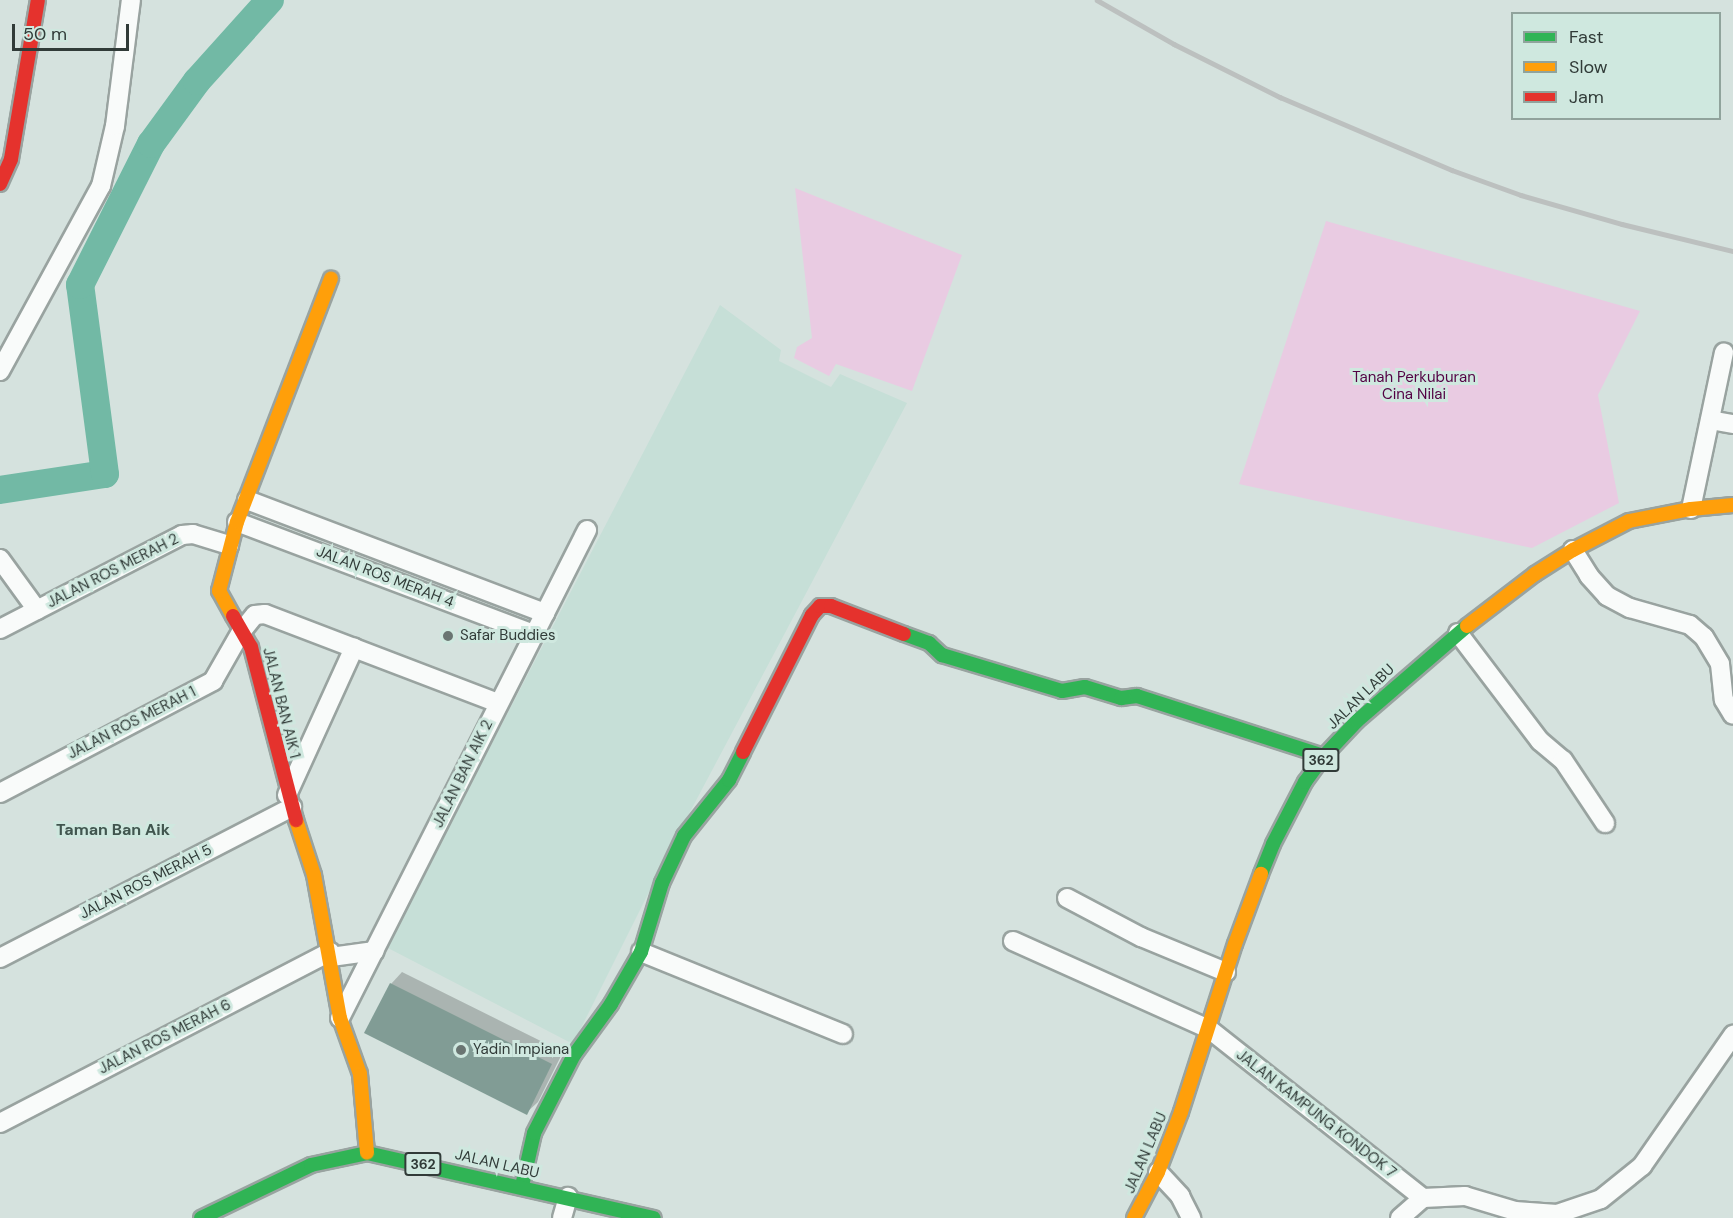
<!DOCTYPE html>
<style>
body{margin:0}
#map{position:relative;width:1733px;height:1218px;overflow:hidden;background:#d5e2de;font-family:"DM Sans",sans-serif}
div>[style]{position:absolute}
.built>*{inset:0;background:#c6dfd7}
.green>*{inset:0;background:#e9cbe2}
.shadow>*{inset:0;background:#0003}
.river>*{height:28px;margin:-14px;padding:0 14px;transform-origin:14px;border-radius:14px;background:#72b9a5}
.building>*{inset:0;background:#819c95}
.roads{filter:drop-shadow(2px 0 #99a3a0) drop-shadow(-2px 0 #99a3a0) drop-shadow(0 2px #99a3a0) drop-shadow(0 -2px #99a3a0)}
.street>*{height:18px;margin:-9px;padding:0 9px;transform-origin:9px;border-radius:9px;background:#f9fbfa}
.fast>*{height:14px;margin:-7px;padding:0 7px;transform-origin:7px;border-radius:7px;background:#30b455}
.slow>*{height:14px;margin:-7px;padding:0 7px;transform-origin:7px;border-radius:7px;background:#ff9f0a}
.jam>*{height:14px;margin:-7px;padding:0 7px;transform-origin:7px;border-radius:7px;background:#e5322d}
.rail>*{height:4.5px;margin:-2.25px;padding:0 2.25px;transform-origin:2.25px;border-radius:2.25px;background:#bcc0bf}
.dots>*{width:16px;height:16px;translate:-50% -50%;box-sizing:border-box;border:3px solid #cfe8df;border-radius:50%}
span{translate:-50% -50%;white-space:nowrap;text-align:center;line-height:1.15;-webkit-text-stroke:6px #cfe8df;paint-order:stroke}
.shield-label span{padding:2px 4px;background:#cfe8df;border:2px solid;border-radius:4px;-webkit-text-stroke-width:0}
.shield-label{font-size:14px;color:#313b38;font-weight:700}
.park-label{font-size:15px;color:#530244}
.street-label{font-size:15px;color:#313b38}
.poi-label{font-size:15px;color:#313b38}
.left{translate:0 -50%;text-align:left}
.neighbourhood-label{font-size:16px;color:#41564f;font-weight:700}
.legend{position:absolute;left:1511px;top:12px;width:210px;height:108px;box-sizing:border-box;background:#cfe8df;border:2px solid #90a39c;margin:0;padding:8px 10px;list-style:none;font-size:18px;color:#313b38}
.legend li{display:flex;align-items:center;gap:12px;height:30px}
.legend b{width:30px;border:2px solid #90a39c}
.scale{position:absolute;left:12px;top:24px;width:117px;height:27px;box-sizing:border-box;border:3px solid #313b38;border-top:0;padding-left:8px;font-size:18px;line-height:21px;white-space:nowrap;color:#313b38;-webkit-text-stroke:4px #cfe8df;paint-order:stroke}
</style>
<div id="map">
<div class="built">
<div style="clip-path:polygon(720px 305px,781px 350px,779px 361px,831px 387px,840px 374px,907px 403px,674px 842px,573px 1044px,386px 947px)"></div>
</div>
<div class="green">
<div style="clip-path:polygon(795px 188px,962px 255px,912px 391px,836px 364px,829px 376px,794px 358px,797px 347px,812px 338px)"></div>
<div style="clip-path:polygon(1326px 221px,1640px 311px,1598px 395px,1619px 503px,1532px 548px,1239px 484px)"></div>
</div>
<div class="shadow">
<div style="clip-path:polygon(402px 972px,563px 1052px,538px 1102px,526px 1113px,391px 984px)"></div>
</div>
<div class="river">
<div style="left:0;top:490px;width:106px;rotate:-8.7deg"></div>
<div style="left:105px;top:474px;width:191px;rotate:-97.5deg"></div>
<div style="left:80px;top:285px;width:158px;rotate:-63.3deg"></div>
<div style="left:151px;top:144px;width:78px;rotate:-53.9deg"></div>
<div style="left:197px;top:81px;width:109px;rotate:-48deg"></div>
</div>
<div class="building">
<div style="clip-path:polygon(390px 983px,552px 1064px,527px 1115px,364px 1033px)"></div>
</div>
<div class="roads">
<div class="street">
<div style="left:0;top:371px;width:211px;rotate:-61.4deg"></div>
<div style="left:101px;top:186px;width:62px;rotate:-76.9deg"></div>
<div style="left:115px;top:126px;width:127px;rotate:-82.8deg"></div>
<div style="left:1710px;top:420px;width:23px;rotate:10deg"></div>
<div style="left:247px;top:500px;width:319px;rotate:20.8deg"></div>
<div style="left:1691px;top:509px;width:160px;rotate:-78.1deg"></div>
<div style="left:237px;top:522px;width:316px;rotate:20.7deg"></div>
<div style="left:1573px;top:550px;width:31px;rotate:58deg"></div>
<div style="left:1589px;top:576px;width:27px;rotate:48deg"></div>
<div style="left:1607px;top:596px;width:26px;rotate:28deg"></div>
<div style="left:1630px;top:608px;width:62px;rotate:15.8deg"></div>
<div style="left:1690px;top:625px;width:18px;rotate:41deg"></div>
<div style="left:1704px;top:637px;width:31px;rotate:59deg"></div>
<div style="left:1720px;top:664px;width:36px;rotate:84deg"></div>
<div style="left:1724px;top:700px;width:17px;rotate:59deg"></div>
<div style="left:0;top:559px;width:63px;rotate:54deg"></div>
<div style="left:0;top:629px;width:205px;rotate:-27.3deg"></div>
<div style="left:182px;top:535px;width:11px;rotate:-5deg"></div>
<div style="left:193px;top:534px;width:38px;rotate:17deg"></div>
<div style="left:1458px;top:633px;width:136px;rotate:52.8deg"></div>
<div style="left:1540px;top:741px;width:30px;rotate:40deg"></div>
<div style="left:1563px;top:760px;width:76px;rotate:56.3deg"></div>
<div style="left:0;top:793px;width:241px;rotate:-27.7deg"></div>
<div style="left:213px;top:681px;width:56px;rotate:-60.3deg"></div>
<div style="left:241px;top:632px;width:22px;rotate:-51deg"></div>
<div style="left:255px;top:615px;width:10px;rotate:-6deg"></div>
<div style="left:265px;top:614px;width:249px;rotate:20.9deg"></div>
<div style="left:287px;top:795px;width:162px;rotate:-65.5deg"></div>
<div style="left:1067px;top:898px;width:84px;rotate:27.8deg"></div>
<div style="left:1141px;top:937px;width:92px;rotate:22.4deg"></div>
<div style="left:1013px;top:941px;width:215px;rotate:24.2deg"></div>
<div style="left:1209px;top:1029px;width:273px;rotate:38.3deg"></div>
<div style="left:641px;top:952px;width:218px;rotate:22.1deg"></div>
<div style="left:331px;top:957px;width:44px;rotate:-7.8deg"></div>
<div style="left:0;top:958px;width:329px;rotate:-27.3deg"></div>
<div style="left:340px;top:1018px;width:547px;rotate:-63.15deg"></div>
<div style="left:0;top:1123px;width:372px;rotate:-27.4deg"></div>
<div style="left:1158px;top:1172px;width:33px;rotate:47deg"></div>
<div style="left:1180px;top:1196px;width:25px;rotate:63deg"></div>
<div style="left:1423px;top:1198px;width:42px;rotate:-2.7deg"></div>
<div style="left:1465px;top:1196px;width:52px;rotate:16.7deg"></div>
<div style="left:1515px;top:1211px;width:42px;rotate:4.1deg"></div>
<div style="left:1557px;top:1214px;width:46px;rotate:-18.8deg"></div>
<div style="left:1601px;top:1199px;width:53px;rotate:-38.8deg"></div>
<div style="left:1642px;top:1166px;width:160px;rotate:-55.2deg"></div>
<div style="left:562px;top:1218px;width:22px;rotate:-74deg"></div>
<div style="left:1400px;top:1218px;width:30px;rotate:-41deg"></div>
</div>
<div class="fast">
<div style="left:904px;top:634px;width:27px;rotate:20deg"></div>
<div style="left:929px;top:643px;width:18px;rotate:43deg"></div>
<div style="left:942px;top:655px;width:125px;rotate:16.7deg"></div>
<div style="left:1062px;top:691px;width:23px;rotate:-10deg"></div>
<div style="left:1085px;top:687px;width:38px;rotate:17deg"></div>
<div style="left:1121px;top:698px;width:16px;rotate:-7deg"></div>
<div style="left:1137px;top:696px;width:196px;rotate:17.8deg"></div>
<div style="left:1261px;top:874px;width:32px;rotate:-68deg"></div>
<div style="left:1273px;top:844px;width:70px;rotate:-62.7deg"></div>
<div style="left:1305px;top:782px;width:32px;rotate:-54deg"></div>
<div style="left:1324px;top:756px;width:48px;rotate:-46.7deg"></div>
<div style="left:1357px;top:721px;width:145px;rotate:-40.8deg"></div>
<div style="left:522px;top:1186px;width:54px;rotate:-77.2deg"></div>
<div style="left:534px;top:1133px;width:88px;rotate:-62.9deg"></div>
<div style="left:574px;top:1055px;width:63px;rotate:-54deg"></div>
<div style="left:611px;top:1004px;width:60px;rotate:-60deg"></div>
<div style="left:641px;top:952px;width:72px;rotate:-73.1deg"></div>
<div style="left:662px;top:883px;width:52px;rotate:-64.9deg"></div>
<div style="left:684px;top:836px;width:72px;rotate:-51.2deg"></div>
<div style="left:729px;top:780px;width:31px;rotate:-63deg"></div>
<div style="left:201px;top:1218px;width:122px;rotate:-25.7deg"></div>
<div style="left:311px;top:1165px;width:57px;rotate:-12.1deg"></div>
<div style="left:367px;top:1153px;width:294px;rotate:12.8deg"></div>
</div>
<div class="slow">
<div style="left:233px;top:616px;width:29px;rotate:-119deg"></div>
<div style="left:219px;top:591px;width:71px;rotate:-75.4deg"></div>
<div style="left:237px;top:522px;width:261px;rotate:-68.9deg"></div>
<div style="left:1467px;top:626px;width:86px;rotate:-37.4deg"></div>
<div style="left:1535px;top:574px;width:45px;rotate:-32.3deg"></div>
<div style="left:1573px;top:550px;width:63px;rotate:-27.4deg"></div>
<div style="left:1629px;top:521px;width:63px;rotate:-11deg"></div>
<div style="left:1691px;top:509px;width:42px;rotate:-5.4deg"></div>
<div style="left:296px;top:820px;width:58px;rotate:71.9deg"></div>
<div style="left:314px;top:875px;width:145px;rotate:79.7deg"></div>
<div style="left:340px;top:1018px;width:59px;rotate:70.3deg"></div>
<div style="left:360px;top:1074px;width:79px;rotate:84.9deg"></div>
<div style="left:1134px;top:1218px;width:52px;rotate:-62.4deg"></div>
<div style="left:1158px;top:1172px;width:64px;rotate:-69deg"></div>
<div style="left:1181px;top:1112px;width:176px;rotate:-72.2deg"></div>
<div style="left:1235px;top:944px;width:75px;rotate:-69.6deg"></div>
</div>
<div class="jam">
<div style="left:0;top:184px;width:27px;rotate:-66deg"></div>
<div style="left:11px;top:159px;width:161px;rotate:-80.4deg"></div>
<div style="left:233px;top:616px;width:36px;rotate:60deg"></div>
<div style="left:251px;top:647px;width:179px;rotate:75.4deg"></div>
<div style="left:743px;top:752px;width:153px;rotate:-63.3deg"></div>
<div style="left:812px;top:615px;width:12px;rotate:-48deg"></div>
<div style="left:820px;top:606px;width:11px"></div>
<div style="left:831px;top:606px;width:78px;rotate:21deg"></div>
</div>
</div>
<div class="rail">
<div style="left:1097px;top:0;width:89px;rotate:29.7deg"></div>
<div style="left:1174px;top:44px;width:119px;rotate:26.6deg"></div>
<div style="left:1280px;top:97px;width:187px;rotate:23deg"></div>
<div style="left:1452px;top:170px;width:73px;rotate:19.9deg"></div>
<div style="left:1521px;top:195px;width:105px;rotate:16deg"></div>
<div style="left:1622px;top:224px;width:114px;rotate:13.7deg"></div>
</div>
<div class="dots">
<div style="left:448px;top:636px;background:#6a7572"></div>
<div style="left:461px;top:1050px;background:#6a7572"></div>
</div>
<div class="shield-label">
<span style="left:1321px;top:760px">362</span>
<span style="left:423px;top:1164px">362</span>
</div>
<div class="park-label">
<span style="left:1414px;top:386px">Tanah Perkuburan<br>Cina Nilai</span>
</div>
<div class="street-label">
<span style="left:113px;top:571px;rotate:-27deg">JALAN ROS MERAH 2</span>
<span style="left:385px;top:577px;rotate:21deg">JALAN ROS MERAH 4</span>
<span style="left:1361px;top:697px;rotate:-44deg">JALAN LABU</span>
<span style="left:281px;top:703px;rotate:76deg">JALAN BAN AIK 1</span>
<span style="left:132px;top:723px;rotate:-27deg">JALAN ROS MERAH 1</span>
<span style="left:463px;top:774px;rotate:-64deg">JALAN BAN AIK 2</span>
<span style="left:146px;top:882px;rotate:-27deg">JALAN ROS MERAH 5</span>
<span style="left:165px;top:1037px;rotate:-27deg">JALAN ROS MERAH 6</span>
<span style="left:1316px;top:1114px;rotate:38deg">JALAN KAMPUNG KONDOK 7</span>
<span style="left:1146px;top:1153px;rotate:-67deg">JALAN LABU</span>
<span style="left:497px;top:1164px;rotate:13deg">JALAN LABU</span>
</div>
<div class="poi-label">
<span class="left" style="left:460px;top:636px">Safar Buddies</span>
<span class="left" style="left:473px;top:1050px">Yadin Impiana</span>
</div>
<div class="neighbourhood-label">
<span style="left:113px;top:830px">Taman Ban Aik</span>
</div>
<ul class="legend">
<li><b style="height:8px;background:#30b455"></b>Fast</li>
<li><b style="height:8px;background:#ff9f0a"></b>Slow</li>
<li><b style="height:8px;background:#e5322d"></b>Jam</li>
</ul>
<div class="scale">50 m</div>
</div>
